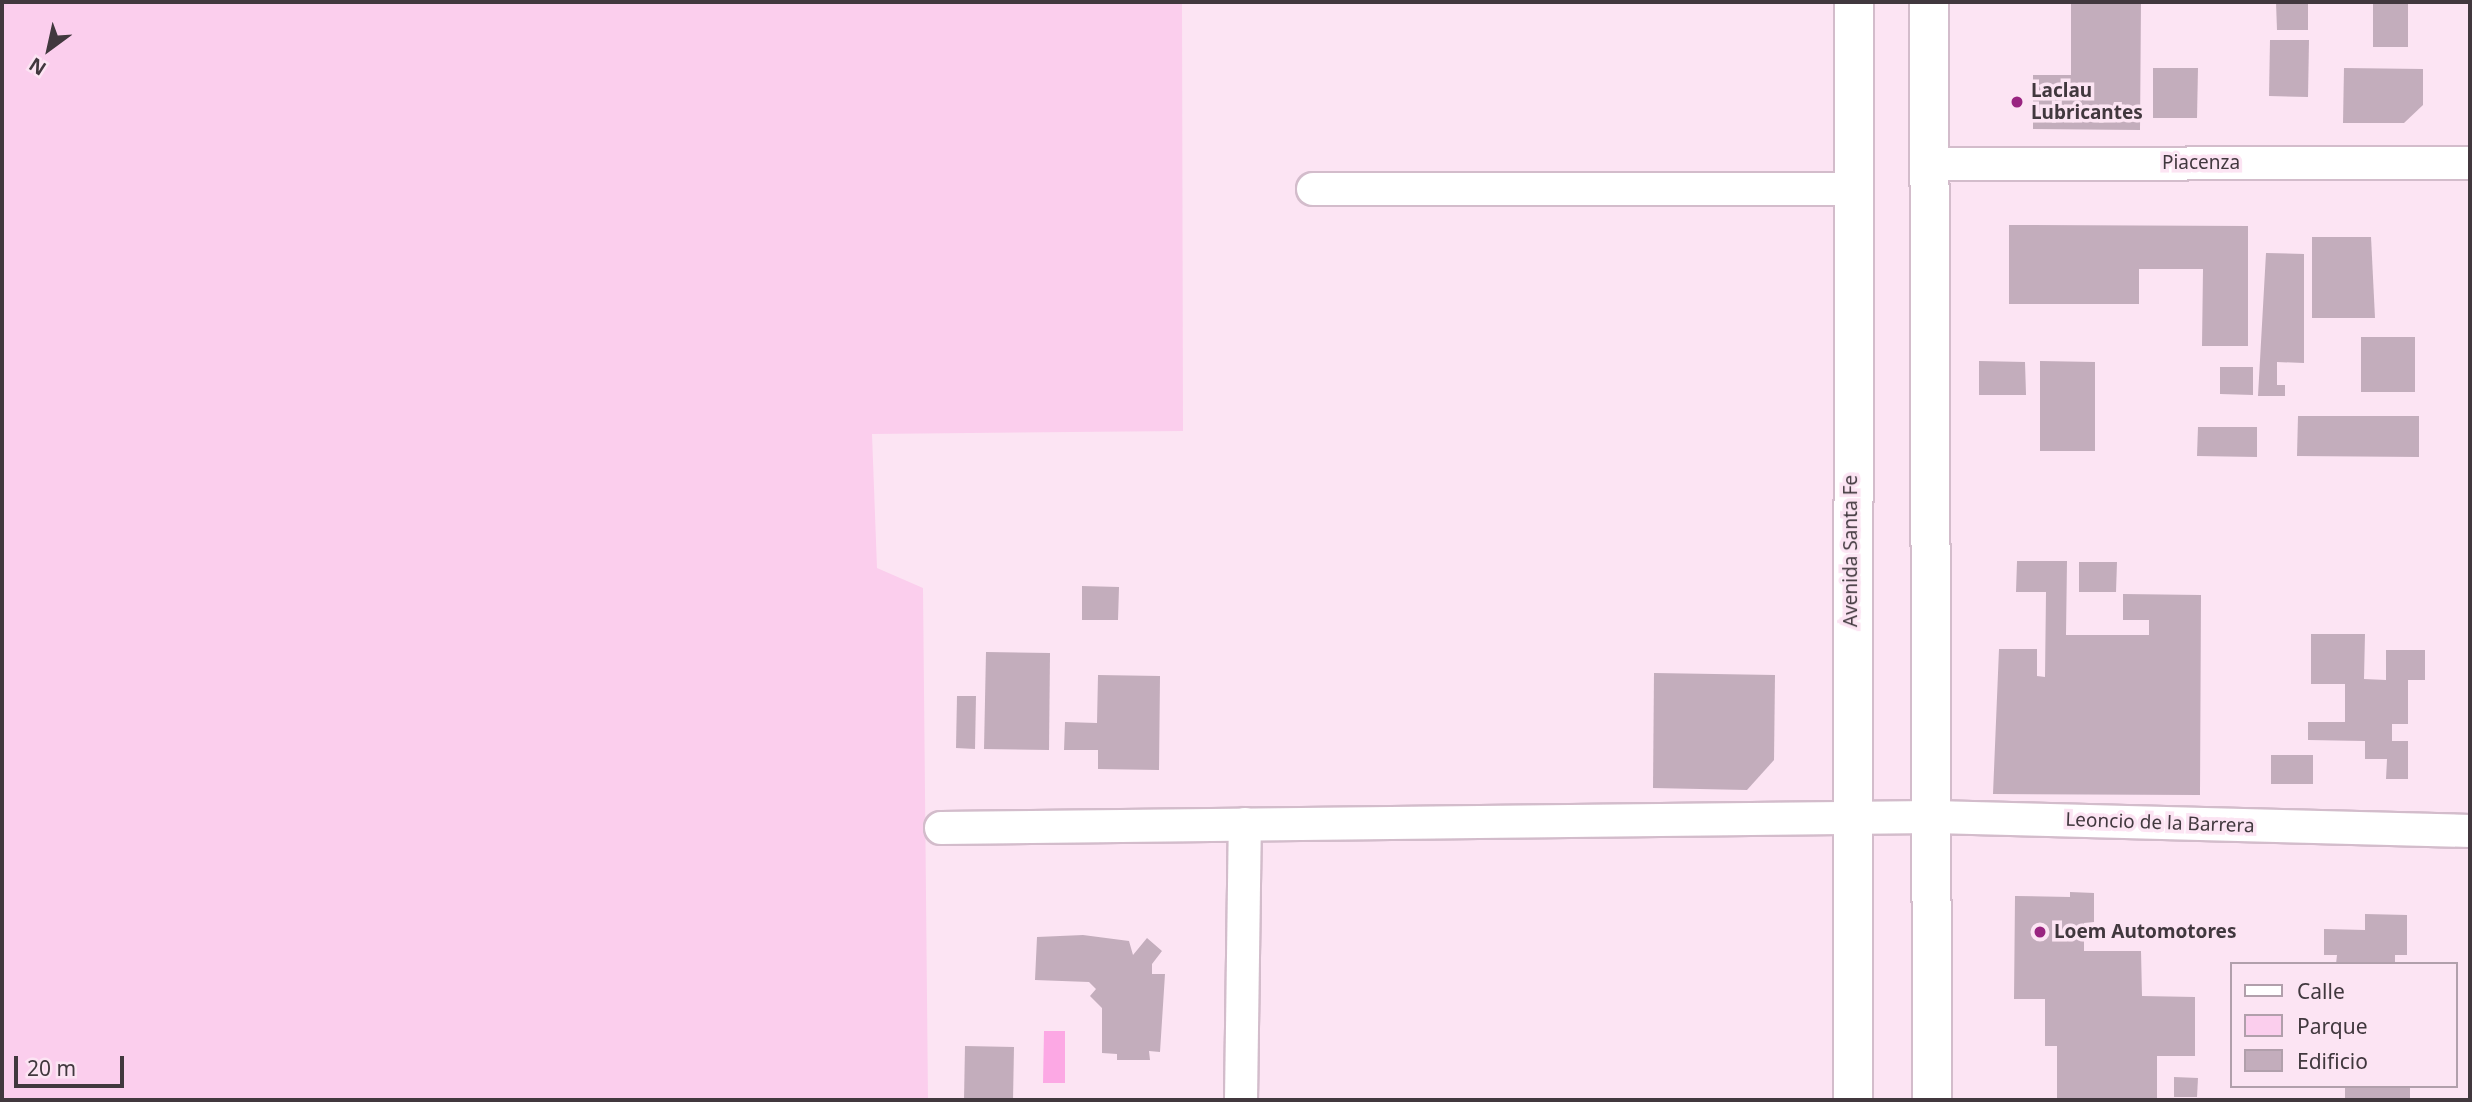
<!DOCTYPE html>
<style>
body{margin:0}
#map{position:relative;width:2472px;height:1102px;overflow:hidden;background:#fce4f3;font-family:"Noto Sans",sans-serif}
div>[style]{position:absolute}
.green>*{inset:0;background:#fbceed}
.water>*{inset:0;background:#fca8e4}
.building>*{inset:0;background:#c3adbc}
.roads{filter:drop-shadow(2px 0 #d3bccb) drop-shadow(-2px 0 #d3bccb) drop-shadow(0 2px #d3bccb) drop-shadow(0 -2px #d3bccb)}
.minor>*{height:32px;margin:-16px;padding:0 16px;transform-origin:16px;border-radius:16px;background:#fff}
.secondary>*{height:38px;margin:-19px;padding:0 19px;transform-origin:19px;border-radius:19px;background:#fff}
.dots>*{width:19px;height:19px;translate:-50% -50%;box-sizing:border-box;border:4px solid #fce4f3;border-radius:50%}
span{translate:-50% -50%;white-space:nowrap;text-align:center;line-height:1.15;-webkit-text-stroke:7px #fce4f3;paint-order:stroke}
.poi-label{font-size:19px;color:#41383e;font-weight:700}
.left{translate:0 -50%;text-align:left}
.street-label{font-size:19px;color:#41383e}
.frame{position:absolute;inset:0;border:4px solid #41383e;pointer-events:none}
.legend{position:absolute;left:2230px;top:962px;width:228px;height:126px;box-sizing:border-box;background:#fce4f3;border:2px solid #b19fab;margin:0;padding:9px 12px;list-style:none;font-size:21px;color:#41383e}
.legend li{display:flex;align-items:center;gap:14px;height:35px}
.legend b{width:35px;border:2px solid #b19fab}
.north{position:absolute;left:14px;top:14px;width:70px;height:70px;-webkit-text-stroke:5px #fce4f3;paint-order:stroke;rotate:213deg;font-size:19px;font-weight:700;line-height:28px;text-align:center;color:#41383e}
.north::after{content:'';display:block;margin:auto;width:24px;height:32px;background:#41383e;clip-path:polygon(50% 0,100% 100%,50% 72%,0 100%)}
.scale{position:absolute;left:14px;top:1056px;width:110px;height:32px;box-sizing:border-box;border:4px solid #41383e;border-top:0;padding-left:9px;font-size:21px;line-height:24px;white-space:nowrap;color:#41383e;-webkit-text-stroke:5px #fce4f3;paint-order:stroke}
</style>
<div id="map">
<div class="green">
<div style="clip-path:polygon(2px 2px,1182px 2px,1183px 431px,872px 434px,877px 568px,923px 588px,928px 1100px,2px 1100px)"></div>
</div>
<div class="water">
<div style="clip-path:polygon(1044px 1031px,1065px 1031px,1065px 1083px,1043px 1083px)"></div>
</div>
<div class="building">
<div style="clip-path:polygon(2071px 2px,2141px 2px,2140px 130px,2033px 129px,2033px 75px,2071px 75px)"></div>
<div style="clip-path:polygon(2276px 2px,2308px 2px,2308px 30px,2277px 30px)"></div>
<div style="clip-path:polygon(2373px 2px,2408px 2px,2408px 47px,2373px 47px)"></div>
<div style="clip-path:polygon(2270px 40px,2309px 40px,2308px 97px,2269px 96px)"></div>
<div style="clip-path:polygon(2153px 68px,2198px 68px,2197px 118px,2153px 118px)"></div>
<div style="clip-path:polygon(2344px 68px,2423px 69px,2423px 105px,2404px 123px,2343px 123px)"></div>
<div style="clip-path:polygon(2009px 225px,2248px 226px,2248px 346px,2202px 346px,2203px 269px,2139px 269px,2139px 304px,2009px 304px)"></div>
<div style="clip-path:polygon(2312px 237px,2371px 237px,2375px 318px,2312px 318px)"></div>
<div style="clip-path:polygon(2266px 253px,2304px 254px,2304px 363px,2277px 362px,2277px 385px,2285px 385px,2285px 396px,2258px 396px)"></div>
<div style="clip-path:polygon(2361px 337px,2415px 337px,2415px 392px,2361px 392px)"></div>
<div style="clip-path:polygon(1979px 361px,2025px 362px,2026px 395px,1979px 395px)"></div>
<div style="clip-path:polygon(2040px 361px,2095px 362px,2095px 451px,2040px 451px)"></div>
<div style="clip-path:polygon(2220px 367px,2253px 367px,2253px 395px,2220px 394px)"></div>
<div style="clip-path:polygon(2298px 416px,2419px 416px,2419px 457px,2297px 456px)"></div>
<div style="clip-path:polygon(2198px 427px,2257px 427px,2257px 457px,2197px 456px)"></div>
<div style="clip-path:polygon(2017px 561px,2067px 561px,2066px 635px,2149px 635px,2149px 620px,2123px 620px,2123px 594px,2201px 595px,2200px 795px,1993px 794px,1999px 649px,2037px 649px,2037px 676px,2045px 677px,2046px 592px,2016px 592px)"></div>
<div style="clip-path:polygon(2079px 562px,2117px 562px,2116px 592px,2079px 592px)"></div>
<div style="clip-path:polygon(1082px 586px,1119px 587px,1118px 620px,1082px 620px)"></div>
<div style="clip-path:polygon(2311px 634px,2365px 634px,2364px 679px,2386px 680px,2386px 650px,2425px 650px,2425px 680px,2408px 680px,2408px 724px,2392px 724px,2392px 741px,2408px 741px,2408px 779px,2386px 779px,2387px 759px,2365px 759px,2365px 741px,2308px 740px,2308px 722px,2345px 722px,2345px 684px,2311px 684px)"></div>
<div style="clip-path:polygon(986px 652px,1050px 653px,1049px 750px,984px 749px)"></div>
<div style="clip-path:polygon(1654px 673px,1775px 675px,1774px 760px,1747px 790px,1653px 788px)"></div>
<div style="clip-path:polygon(1098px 675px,1160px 676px,1159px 770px,1098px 769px,1098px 750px,1064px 750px,1065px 722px,1097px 723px)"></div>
<div style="clip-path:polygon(957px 696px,976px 696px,975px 749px,956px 748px)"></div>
<div style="clip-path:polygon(2271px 755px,2313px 755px,2313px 784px,2271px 784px)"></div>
<div style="clip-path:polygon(2070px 892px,2094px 893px,2094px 922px,2084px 923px,2084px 951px,2141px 951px,2142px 996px,2195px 997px,2195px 1056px,2157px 1056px,2157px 1100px,2057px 1100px,2057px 1046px,2045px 1046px,2045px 999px,2014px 999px,2015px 896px,2070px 897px)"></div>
<div style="clip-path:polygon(2365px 914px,2407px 915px,2407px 955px,2395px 955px,2395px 964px,2336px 964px,2337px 955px,2324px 955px,2324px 929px,2365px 930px)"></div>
<div style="clip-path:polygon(1083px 935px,1129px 941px,1133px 955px,1147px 938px,1162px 951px,1152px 964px,1152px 974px,1165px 974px,1160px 1052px,1149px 1051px,1150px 1060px,1117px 1060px,1117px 1054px,1102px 1053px,1102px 1008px,1090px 996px,1096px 989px,1089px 982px,1035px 980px,1037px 937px)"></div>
<div style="clip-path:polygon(965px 1046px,1014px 1047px,1013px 1100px,964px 1100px)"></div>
<div style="clip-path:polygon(2174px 1077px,2198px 1078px,2197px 1097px,2174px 1097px)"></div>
<div style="clip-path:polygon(2345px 1086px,2410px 1086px,2410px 1100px,2345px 1100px)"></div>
</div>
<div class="roads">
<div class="minor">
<div style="left:1931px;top:164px;width:539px;rotate:-0.11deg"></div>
<div style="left:1313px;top:189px;width:539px"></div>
<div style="left:941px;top:828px;width:991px;rotate:-0.64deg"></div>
<div style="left:1932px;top:817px;width:538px;rotate:1.49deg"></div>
<div style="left:1241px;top:1100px;width:276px;rotate:-89.2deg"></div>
</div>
<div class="secondary">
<div style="left:1929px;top:2px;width:1098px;rotate:89.84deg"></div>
<div style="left:1853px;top:1100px;width:1098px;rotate:-89.95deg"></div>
</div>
</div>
<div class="dots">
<div style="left:2017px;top:102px;background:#992480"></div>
<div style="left:2040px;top:932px;background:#992480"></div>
</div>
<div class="poi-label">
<span class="left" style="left:2031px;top:102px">Laclau<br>Lubricantes</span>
<span class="left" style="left:2054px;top:932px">Loem Automotores</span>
</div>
<div class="street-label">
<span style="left:2201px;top:163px">Piacenza</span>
<span style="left:1851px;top:551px;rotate:-90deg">Avenida Santa Fe</span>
<span style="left:2160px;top:823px;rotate:2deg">Leoncio de la Barrera</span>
</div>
<div class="frame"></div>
<ul class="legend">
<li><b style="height:9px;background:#fff"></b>Calle</li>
<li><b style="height:19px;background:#fbceed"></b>Parque</li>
<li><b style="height:19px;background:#c3adbc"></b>Edificio</li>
</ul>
<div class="north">N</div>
<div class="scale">20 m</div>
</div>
